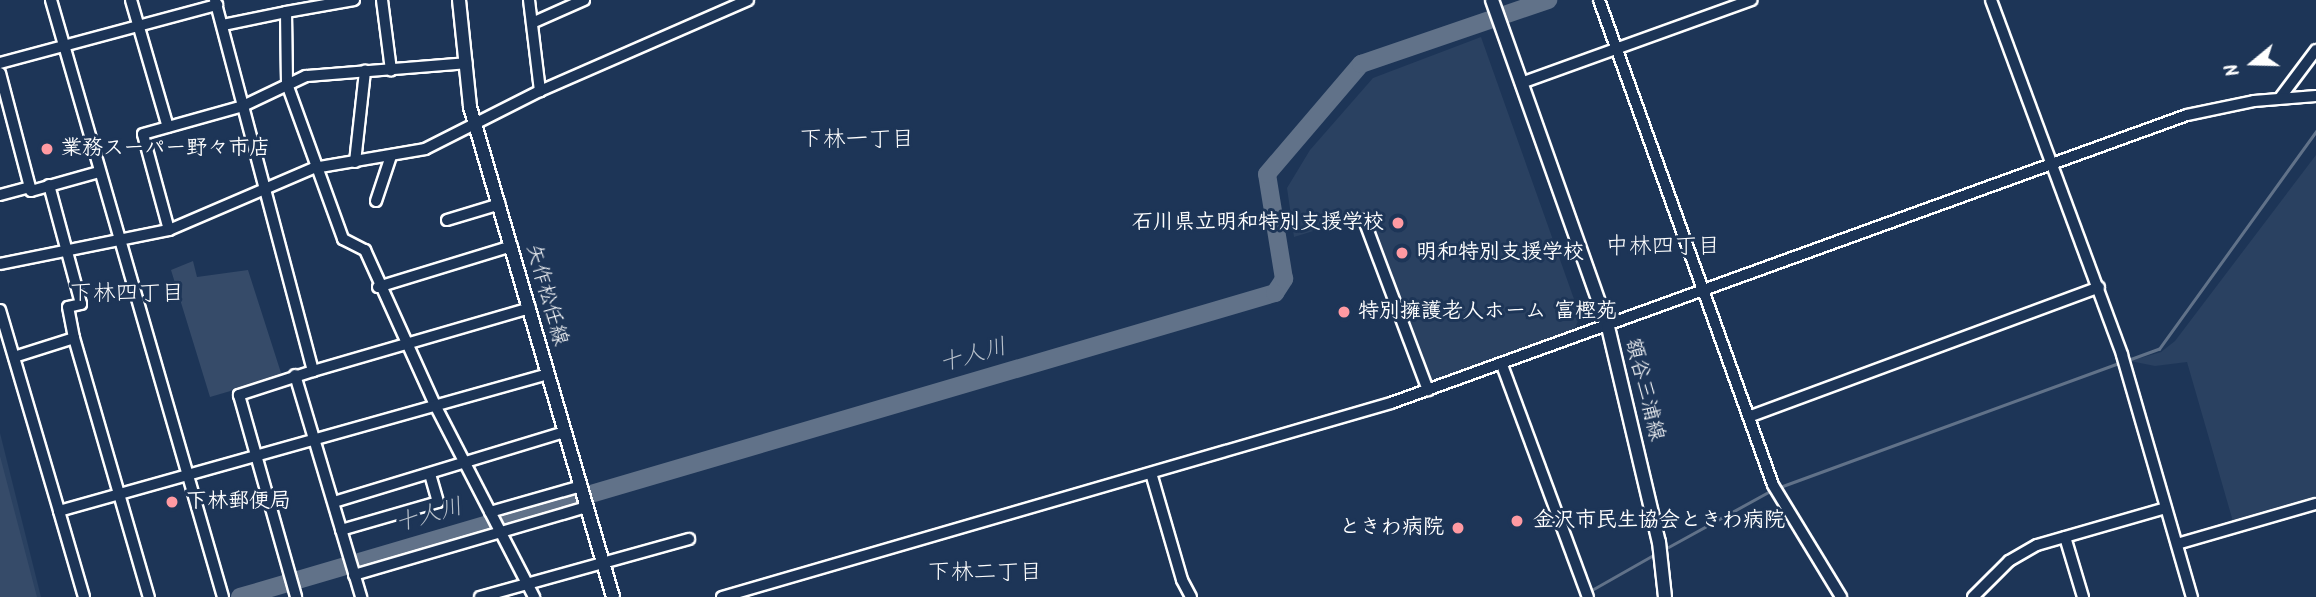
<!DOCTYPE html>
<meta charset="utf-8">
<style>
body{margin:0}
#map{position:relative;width:2316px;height:597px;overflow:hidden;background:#1d3557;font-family:Kalam,"Klee One",sans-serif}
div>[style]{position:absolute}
.built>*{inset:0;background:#2a4161}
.green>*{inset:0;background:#364b69}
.stream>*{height:2.5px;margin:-1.25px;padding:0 1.25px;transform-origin:1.25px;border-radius:1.25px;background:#617289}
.river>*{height:18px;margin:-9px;padding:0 9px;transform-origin:9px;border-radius:9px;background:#617289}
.roads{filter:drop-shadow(2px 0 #fff) drop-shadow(-2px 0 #fff) drop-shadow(0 2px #fff) drop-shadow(0 -2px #fff)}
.minor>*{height:10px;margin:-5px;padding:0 5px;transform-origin:5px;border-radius:5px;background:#1d3557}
.major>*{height:12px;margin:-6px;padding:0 6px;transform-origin:6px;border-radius:6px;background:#1d3557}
.dots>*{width:19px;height:19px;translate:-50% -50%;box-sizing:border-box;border:4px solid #1d3557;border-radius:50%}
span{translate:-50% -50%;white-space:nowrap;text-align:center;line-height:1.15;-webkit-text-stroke:6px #1d3557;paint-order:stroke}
.poi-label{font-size:21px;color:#fff;font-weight:700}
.left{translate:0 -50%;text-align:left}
.right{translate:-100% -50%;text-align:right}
.street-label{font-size:21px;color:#fff}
.neighbourhood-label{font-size:23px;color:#fff}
.water-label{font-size:23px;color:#b8c0ca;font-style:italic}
.north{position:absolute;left:2218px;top:28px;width:70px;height:70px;-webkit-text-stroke:5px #1d3557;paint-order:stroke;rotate:251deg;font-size:19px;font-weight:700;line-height:28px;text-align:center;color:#fff}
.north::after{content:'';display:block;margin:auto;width:24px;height:32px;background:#fff;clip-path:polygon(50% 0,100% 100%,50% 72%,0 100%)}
</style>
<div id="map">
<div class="built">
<div style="clip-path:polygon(1481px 37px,1580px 316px,1573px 333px,1431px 382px,1368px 214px,1294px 237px,1287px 188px,1310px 150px,1373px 78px)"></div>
<div style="clip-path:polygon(2316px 155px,2316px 501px,2234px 525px,2187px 362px,2155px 366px,2130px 361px,2161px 352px,2175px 341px)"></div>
<div style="clip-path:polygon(0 433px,41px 597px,0 597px)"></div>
</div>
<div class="green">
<div style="clip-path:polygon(193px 261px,197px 277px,248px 270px,282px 376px,210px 397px,171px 270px)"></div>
<div style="clip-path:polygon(0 456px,37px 597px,0 597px)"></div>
</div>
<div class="stream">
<div style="left:2128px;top:360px;width:33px;rotate:-20deg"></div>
<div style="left:2159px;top:349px;width:269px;rotate:-54.2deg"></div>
<div style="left:1780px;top:487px;width:364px;rotate:-20.1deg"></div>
<div style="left:1663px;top:550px;width:127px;rotate:-28.8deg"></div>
<div style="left:1590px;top:591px;width:77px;rotate:-29.6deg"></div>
</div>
<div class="river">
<div style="left:240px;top:597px;width:1079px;rotate:-16.37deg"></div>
<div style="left:1275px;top:293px;width:17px;rotate:-57deg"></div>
<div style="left:1284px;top:279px;width:106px;rotate:-99.2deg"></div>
<div style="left:1267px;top:174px;width:145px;rotate:-49.5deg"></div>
<div style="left:1361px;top:64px;width:198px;rotate:-18.9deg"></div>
</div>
<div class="roads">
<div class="minor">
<div style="left:51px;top:0;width:621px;rotate:73.93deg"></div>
<div style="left:131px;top:0;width:132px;rotate:73.8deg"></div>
<div style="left:215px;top:0;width:384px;rotate:75.2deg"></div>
<div style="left:313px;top:371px;width:78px;rotate:162deg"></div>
<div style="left:239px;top:395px;width:210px;rotate:74.2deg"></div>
<div style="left:354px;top:0;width:69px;rotate:170deg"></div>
<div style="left:286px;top:12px;width:72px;rotate:89.2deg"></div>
<div style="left:287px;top:84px;width:165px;rotate:70.1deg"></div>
<div style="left:343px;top:239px;width:25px;rotate:27deg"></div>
<div style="left:365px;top:250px;width:172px;rotate:65.7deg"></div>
<div style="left:436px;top:407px;width:214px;rotate:62.7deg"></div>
<div style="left:382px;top:0;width:71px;rotate:82.7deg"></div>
<div style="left:529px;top:0;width:92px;rotate:83.1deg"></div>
<div style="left:1599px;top:0;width:515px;rotate:70.26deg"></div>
<div style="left:1773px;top:485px;width:131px;rotate:58.7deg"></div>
<div style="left:1991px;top:0;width:378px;rotate:69.7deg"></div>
<div style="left:2122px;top:355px;width:252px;rotate:73.9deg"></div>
<div style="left:532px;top:23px;width:57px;rotate:-23.9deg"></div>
<div style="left:223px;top:25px;width:64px;rotate:-11.7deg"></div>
<div style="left:0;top:63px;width:225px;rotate:-15deg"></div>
<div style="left:0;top:73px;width:122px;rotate:75.3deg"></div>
<div style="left:31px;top:191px;width:71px;rotate:-15.6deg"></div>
<div style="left:1521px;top:83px;width:245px;rotate:-19.8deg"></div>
<div style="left:2280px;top:98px;width:60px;rotate:-53.1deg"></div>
<div style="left:355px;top:162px;width:92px;rotate:-83.7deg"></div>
<div style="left:49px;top:185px;width:123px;rotate:74.9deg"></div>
<div style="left:81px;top:304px;width:13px;rotate:167deg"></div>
<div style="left:68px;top:307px;width:32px;rotate:79deg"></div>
<div style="left:0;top:195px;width:31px;rotate:-15deg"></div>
<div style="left:376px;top:201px;width:47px;rotate:-71.6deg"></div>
<div style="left:447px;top:220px;width:55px;rotate:-16.8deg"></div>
<div style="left:1364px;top:220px;width:182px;rotate:69.4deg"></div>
<div style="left:169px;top:230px;width:99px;rotate:-105.2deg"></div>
<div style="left:143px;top:134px;width:104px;rotate:-15.6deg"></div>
<div style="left:243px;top:106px;width:70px;rotate:-25.5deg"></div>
<div style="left:306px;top:76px;width:161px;rotate:-4.6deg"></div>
<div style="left:0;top:264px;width:172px;rotate:-11.4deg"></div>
<div style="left:169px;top:230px;width:158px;rotate:-23.2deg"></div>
<div style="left:314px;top:168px;width:113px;rotate:-9.7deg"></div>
<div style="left:425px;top:149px;width:129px;rotate:-26.8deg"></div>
<div style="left:540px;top:91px;width:227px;rotate:-23.6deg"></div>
<div style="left:378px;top:287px;width:140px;rotate:-17deg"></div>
<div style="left:0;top:310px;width:209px;rotate:73.6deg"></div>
<div style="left:14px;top:357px;width:63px;rotate:-17.6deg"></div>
<div style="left:74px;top:338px;width:270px;rotate:73.9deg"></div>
<div style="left:1502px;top:365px;width:247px;rotate:69.7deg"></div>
<div style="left:313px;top:371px;width:226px;rotate:-16.2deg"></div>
<div style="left:295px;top:375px;width:232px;rotate:73.4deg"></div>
<div style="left:1751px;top:416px;width:371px;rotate:-20.3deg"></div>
<div style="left:1151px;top:473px;width:111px;rotate:73.8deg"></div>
<div style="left:1182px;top:580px;width:19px;rotate:62deg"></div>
<div style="left:334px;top:502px;width:241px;rotate:-16.9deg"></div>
<div style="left:490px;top:512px;width:95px;rotate:-15.9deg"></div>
<div style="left:341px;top:530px;width:101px;rotate:-16.1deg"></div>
<div style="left:438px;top:502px;width:29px;rotate:-106deg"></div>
<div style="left:2065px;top:537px;width:63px;rotate:73.3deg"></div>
<div style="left:2177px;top:544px;width:145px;rotate:-16.1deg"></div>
<div style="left:354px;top:575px;width:243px;rotate:-16.3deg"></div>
<div style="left:84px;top:597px;width:90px;rotate:-106.2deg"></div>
<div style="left:59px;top:511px;width:508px;rotate:-15.65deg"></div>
<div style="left:480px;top:597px;width:217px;rotate:-15.5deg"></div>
<div style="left:722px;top:597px;width:697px;rotate:-16.17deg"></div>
<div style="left:1391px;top:403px;width:846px;rotate:-19.89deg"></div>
<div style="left:2187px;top:115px;width:68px;rotate:-11.8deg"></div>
<div style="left:2254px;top:101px;width:62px;rotate:-4.6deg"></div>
<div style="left:1973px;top:597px;width:51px;rotate:-45deg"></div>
<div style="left:2009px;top:561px;width:32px;rotate:-30deg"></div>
<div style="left:2037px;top:545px;width:134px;rotate:-16deg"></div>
</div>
<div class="major">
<div style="left:459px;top:0;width:108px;rotate:84.1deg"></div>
<div style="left:470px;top:107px;width:510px;rotate:73.73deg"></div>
<div style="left:1492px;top:0;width:347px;rotate:70.5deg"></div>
<div style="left:1608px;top:327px;width:221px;rotate:76.7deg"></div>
<div style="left:1659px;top:542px;width:55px;rotate:83.8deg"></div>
</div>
</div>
<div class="dots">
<div style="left:47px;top:149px;background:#ff9aa2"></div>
<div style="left:1398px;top:223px;background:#ff9aa2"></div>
<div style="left:1402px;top:253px;background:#ff9aa2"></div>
<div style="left:1344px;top:312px;background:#ff9aa2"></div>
<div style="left:172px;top:502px;background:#ff9aa2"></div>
<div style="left:1517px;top:521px;background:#ff9aa2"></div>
<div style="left:1458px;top:528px;background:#ff9aa2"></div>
</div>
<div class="poi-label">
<span class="left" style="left:61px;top:149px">業務スーパー野々市店</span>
<span class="right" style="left:1384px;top:223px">石川県立明和特別支援学校</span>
<span class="left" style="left:1416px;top:253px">明和特別支援学校</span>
<span class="left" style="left:1358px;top:312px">特別擁護老人ホーム 富樫苑</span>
<span class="left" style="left:186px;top:502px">下林郵便局</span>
<span class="left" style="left:1533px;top:521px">金沢市民生協会ときわ病院</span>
<span class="right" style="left:1444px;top:528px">ときわ病院</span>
</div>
<div class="street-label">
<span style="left:546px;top:295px;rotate:74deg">矢作松任線</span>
<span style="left:1644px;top:390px;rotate:76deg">額谷三浦線</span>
</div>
<div class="neighbourhood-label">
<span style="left:857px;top:140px">下林一丁目</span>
<span style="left:1663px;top:247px">中林四丁目</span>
<span style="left:127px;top:294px">下林四丁目</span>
<span style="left:985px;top:573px">下林二丁目</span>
</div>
<div class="water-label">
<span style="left:973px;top:356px;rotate:-16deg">十人川</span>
<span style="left:429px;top:516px;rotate:-16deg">十人川</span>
</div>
<div class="north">N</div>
</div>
